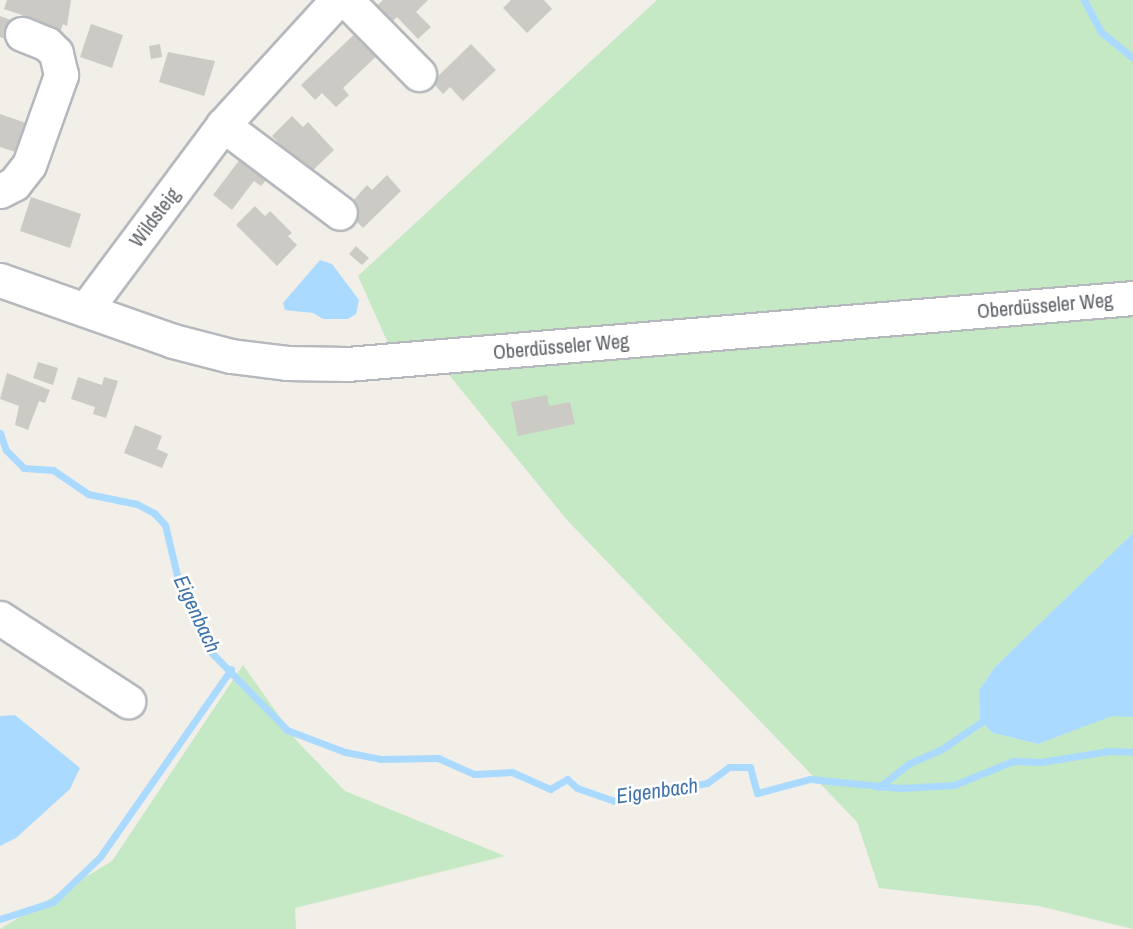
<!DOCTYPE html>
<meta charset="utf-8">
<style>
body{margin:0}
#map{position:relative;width:1133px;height:929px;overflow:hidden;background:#f1efe8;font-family:"Archivo Narrow",sans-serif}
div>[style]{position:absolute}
.green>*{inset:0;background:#c5e8c5}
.water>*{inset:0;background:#aadaff}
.stream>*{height:7px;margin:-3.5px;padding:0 3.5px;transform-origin:3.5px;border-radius:3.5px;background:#aadaff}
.building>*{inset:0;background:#cccac5}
.roads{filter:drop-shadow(2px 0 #b5b8bc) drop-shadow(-2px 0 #b5b8bc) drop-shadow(0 2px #b5b8bc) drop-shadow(0 -2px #b5b8bc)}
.minor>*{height:33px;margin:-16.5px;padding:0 16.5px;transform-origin:16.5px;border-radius:16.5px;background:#fff}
span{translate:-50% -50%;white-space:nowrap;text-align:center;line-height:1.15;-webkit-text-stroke:5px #fff;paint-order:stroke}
.street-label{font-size:20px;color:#5f6368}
.water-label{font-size:21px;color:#4174aa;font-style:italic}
</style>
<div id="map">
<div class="green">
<div style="clip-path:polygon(657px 0,1133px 0,1133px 533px,995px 667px,979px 690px,980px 721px,993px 733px,1038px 744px,1113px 715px,1133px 717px,1133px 929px,1039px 906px,879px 888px,857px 822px,567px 520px,441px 365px,388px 343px,358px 276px)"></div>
<div style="clip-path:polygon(243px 665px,296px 740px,345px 791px,505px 856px,295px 908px,296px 929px,0 929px,112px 861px)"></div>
</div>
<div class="water">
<div style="clip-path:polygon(320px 260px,332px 264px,359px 300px,356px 314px,348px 319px,323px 319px,313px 313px,285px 310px,283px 303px)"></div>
<div style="clip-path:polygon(1133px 533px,1133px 717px,1112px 716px,1038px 744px,993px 733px,980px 721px,979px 690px,995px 667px)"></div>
<div style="clip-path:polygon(15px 715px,80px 768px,70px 789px,16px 838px,0 846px,0 716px)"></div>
</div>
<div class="stream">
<div style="left:1084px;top:0;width:36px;rotate:62deg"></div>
<div style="left:1101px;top:32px;width:41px;rotate:39.1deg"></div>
<div style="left:0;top:433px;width:18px;rotate:71deg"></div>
<div style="left:6px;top:450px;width:25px;rotate:45deg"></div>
<div style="left:24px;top:468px;width:29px;rotate:4deg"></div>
<div style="left:53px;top:470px;width:42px;rotate:34.4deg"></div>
<div style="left:88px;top:494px;width:50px;rotate:11.5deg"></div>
<div style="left:137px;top:504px;width:19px;rotate:28deg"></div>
<div style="left:154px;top:513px;width:16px;rotate:47deg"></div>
<div style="left:165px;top:525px;width:51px;rotate:76.5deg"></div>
<div style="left:177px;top:575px;width:24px;rotate:54deg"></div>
<div style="left:191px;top:594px;width:59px;rotate:72.2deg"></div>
<div style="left:209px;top:650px;width:112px;rotate:45.7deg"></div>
<div style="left:287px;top:730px;width:62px;rotate:20.8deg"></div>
<div style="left:345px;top:752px;width:36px;rotate:11deg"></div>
<div style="left:380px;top:759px;width:58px;rotate:-1deg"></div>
<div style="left:438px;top:758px;width:39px;rotate:24deg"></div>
<div style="left:474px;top:774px;width:38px;rotate:-3deg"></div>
<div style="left:512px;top:772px;width:42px;rotate:24.1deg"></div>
<div style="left:550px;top:789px;width:20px;rotate:-30deg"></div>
<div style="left:567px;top:779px;width:13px;rotate:42deg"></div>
<div style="left:577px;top:788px;width:39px;rotate:19deg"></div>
<div style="left:614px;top:801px;width:95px;rotate:-11deg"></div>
<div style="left:707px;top:783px;width:27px;rotate:-36deg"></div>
<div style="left:729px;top:767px;width:21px"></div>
<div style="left:750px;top:767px;width:27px;rotate:75deg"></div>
<div style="left:757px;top:793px;width:55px;rotate:-14.8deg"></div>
<div style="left:810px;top:779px;width:90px;rotate:5.7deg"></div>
<div style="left:900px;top:788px;width:54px;rotate:-3.2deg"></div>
<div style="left:954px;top:785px;width:64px;rotate:-22.1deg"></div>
<div style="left:1013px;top:761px;width:28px;rotate:2deg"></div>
<div style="left:1041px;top:762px;width:69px;rotate:-9.2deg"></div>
<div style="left:1109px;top:751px;width:24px;rotate:2deg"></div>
<div style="left:879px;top:787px;width:37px;rotate:-38deg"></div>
<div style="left:908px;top:764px;width:37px;rotate:-24deg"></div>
<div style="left:942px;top:749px;width:55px;rotate:-34.6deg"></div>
<div style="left:0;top:919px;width:56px;rotate:-17.8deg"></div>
<div style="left:53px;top:902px;width:65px;rotate:-43.8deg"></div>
<div style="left:100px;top:857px;width:229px;rotate:-55.1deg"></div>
</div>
<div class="building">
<div style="clip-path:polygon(7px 0,71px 0,67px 26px,63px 24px,60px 33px,20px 20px,22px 15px,4px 9px)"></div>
<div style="clip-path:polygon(383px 0,428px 0,416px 12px,431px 27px,418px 39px,397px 17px,382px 31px,367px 15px)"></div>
<div style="clip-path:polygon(511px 0,544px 0,552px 9px,527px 33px,503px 8px)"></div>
<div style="clip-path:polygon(0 16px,19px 23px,13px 42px,0 37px)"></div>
<div style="clip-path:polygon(91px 24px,123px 35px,112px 68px,80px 57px)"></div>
<div style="clip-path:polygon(362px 27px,384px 49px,343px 88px,349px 95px,336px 107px,322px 93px,315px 100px,301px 85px)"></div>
<div style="clip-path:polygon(160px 44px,162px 57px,151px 59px,149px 46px)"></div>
<div style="clip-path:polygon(471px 44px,496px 70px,463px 101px,450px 87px,443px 94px,432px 82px)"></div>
<div style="clip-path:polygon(168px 52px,215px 61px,204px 96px,159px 82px)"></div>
<div style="clip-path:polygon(0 114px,35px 126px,25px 155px,0 147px)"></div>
<div style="clip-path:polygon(292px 116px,303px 127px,308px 122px,334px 150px,309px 174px,272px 136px)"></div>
<div style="clip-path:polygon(241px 158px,269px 177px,261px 186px,254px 181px,232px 210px,213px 195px)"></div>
<div style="clip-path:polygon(387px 175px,401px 191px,363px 228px,345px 210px,367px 185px,372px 190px)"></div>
<div style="clip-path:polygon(31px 197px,81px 214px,70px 248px,20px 231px)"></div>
<div style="clip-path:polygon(255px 206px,265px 216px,270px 211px,292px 233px,288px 236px,297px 245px,277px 266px,236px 225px)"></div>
<div style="clip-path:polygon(356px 246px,369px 258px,362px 265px,349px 254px)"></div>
<div style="clip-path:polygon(38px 362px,58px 368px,53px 385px,33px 378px)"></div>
<div style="clip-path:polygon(7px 373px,50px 390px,45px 403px,39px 401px,28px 430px,15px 425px,19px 406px,0 399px)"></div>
<div style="clip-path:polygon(78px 377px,102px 385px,104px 377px,118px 381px,106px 418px,93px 414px,95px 407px,71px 399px)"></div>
<div style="clip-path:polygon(547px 395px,549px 406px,570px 402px,575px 424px,518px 436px,511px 402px)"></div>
<div style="clip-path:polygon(135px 425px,162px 436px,157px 449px,168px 454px,162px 468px,124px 453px)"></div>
</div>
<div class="roads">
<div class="minor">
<div style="left:346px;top:0;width:104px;rotate:45.4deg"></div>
<div style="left:223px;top:125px;width:146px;rotate:36.9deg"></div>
<div style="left:0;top:191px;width:16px;rotate:-27deg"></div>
<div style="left:14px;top:184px;width:24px;rotate:-52deg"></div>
<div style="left:29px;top:165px;width:96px;rotate:-70.4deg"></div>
<div style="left:61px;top:75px;width:23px;rotate:-103deg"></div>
<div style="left:56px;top:53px;width:13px;rotate:-135deg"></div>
<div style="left:47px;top:44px;width:27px;rotate:-158deg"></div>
<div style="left:0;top:280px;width:183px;rotate:19.4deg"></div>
<div style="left:173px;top:341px;width:60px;rotate:14.5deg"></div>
<div style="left:231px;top:356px;width:56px;rotate:7.1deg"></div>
<div style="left:287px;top:363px;width:60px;rotate:1deg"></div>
<div style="left:347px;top:364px;width:789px;rotate:-4.8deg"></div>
<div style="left:86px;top:309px;width:229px;rotate:-53.3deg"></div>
<div style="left:223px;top:125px;width:169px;rotate:-47.6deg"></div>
<div style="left:0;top:618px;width:153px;rotate:33deg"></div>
</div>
</div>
<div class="street-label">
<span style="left:154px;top:217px;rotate:-53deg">Wildsteig</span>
<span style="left:1045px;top:305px;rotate:-5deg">Oberdüsseler Weg</span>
<span style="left:561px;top:346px;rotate:-5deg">Oberdüsseler Weg</span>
</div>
<div class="water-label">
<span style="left:197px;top:614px;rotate:65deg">Eigenbach</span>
<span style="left:657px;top:791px;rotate:-8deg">Eigenbach</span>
</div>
</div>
